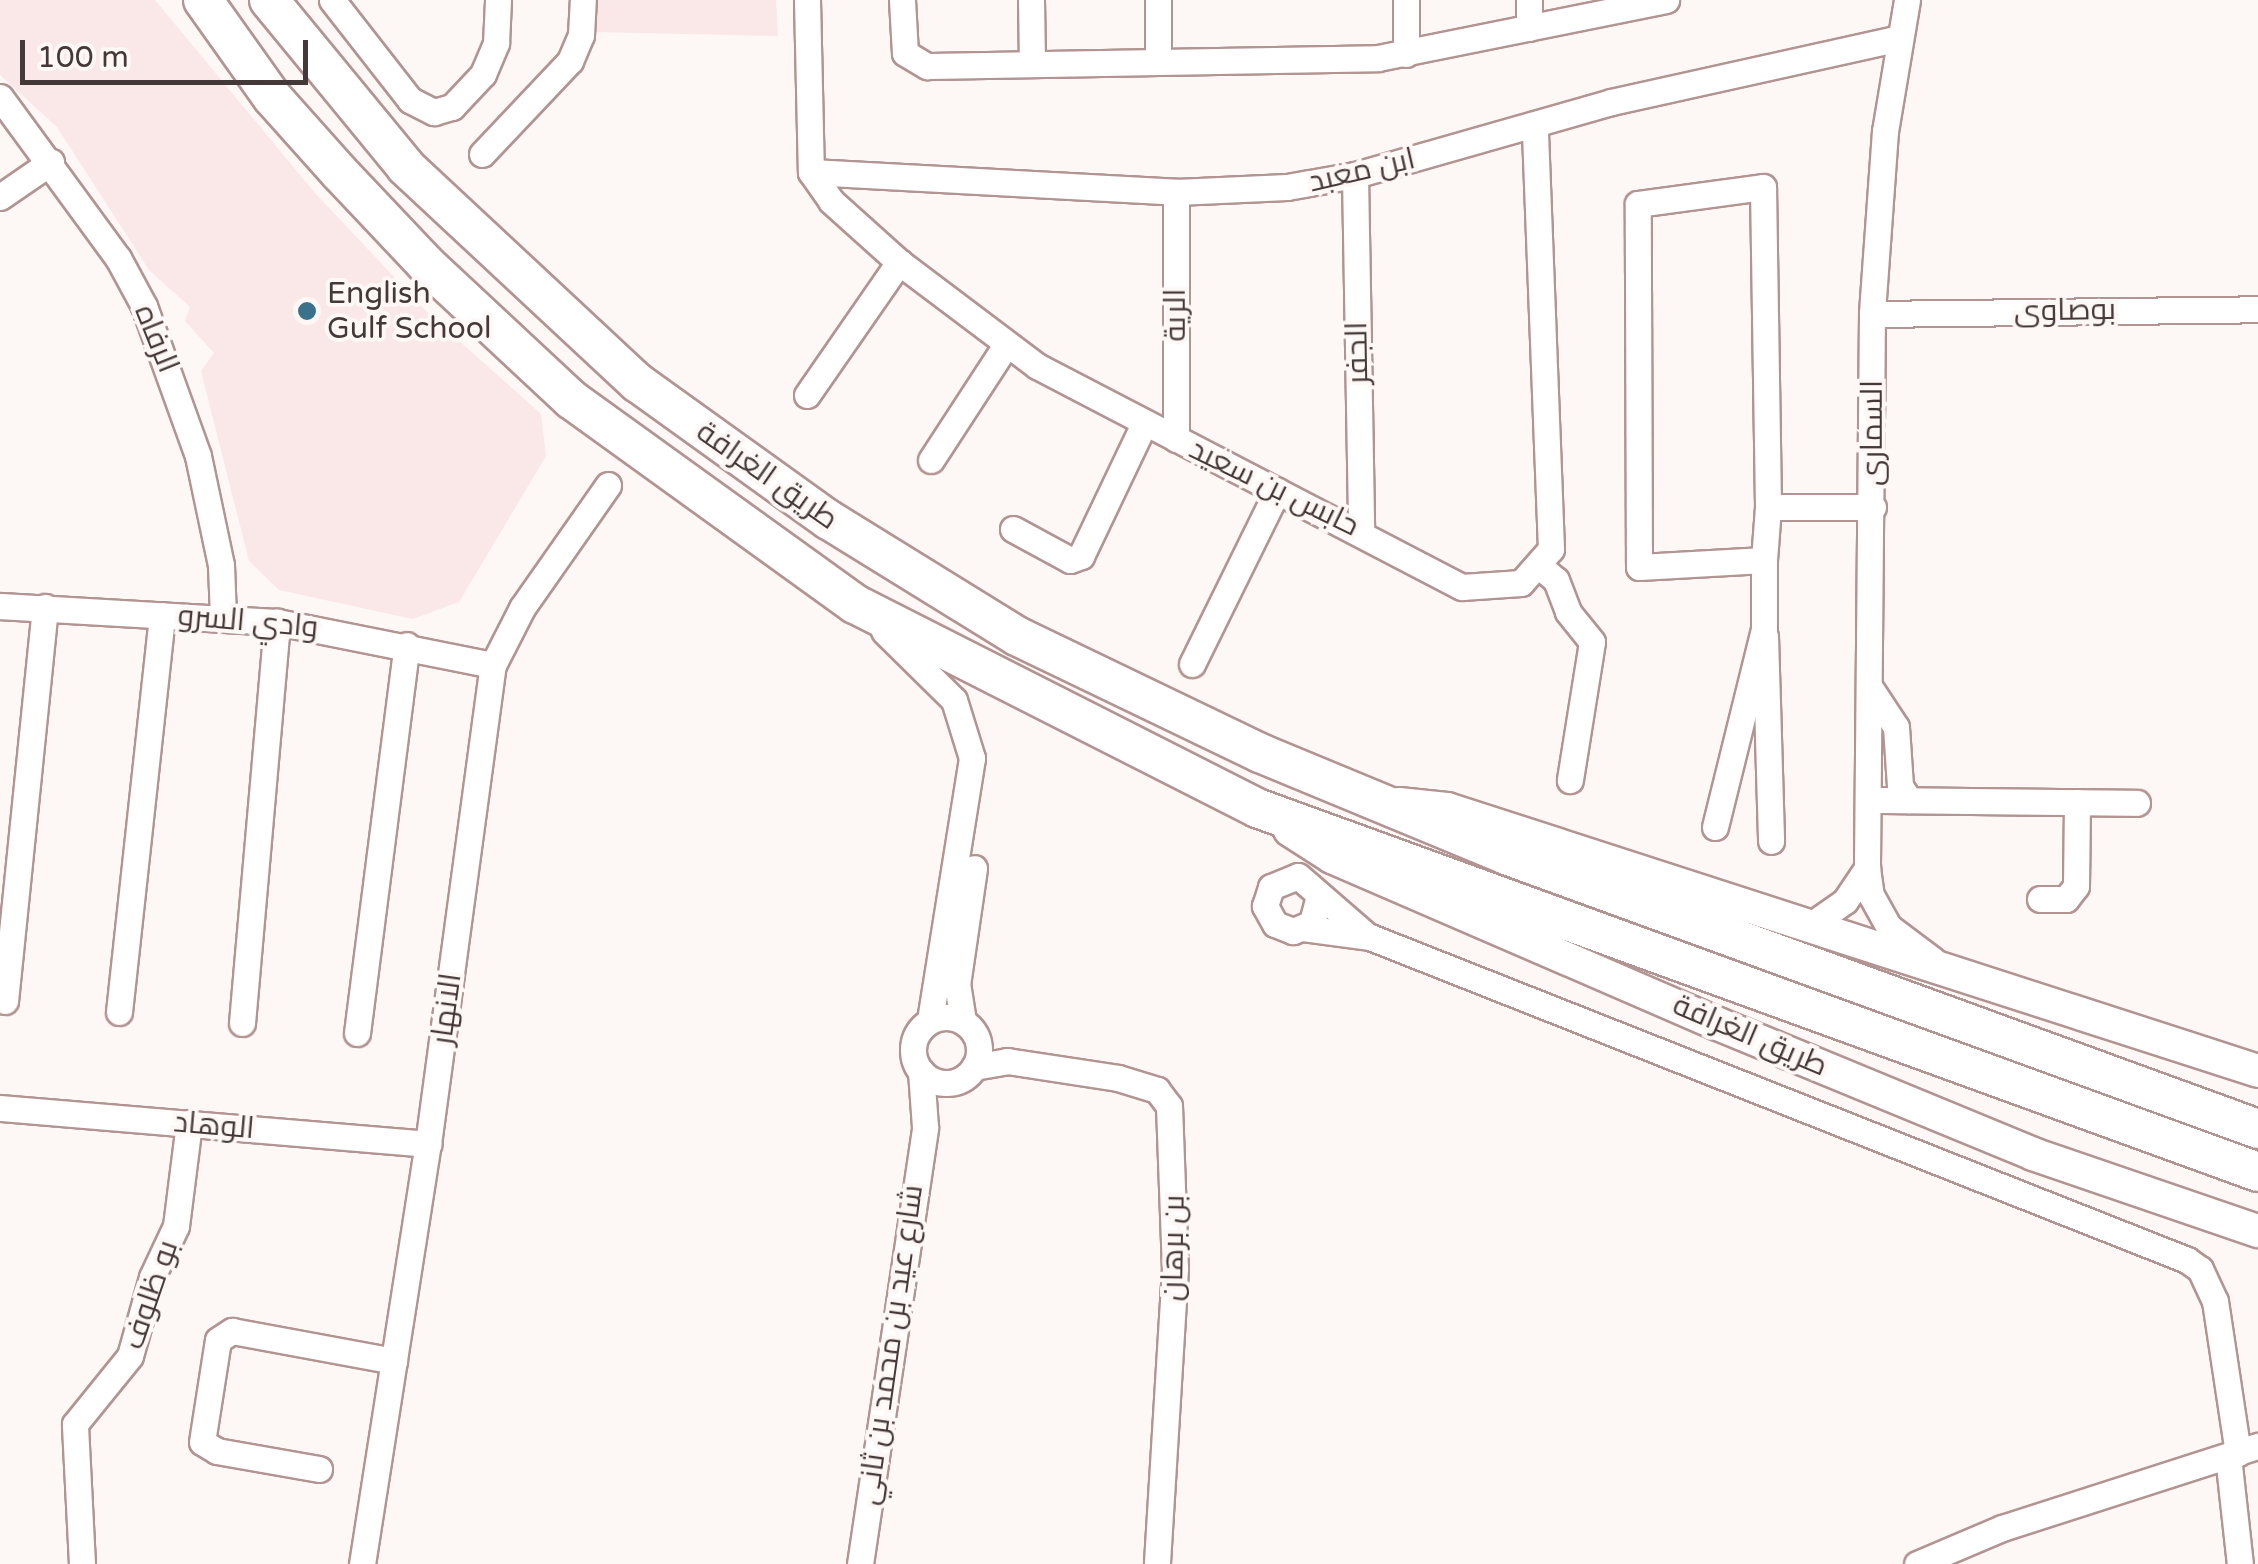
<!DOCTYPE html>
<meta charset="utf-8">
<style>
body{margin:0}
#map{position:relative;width:2258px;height:1564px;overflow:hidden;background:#fdf7f6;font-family:"Varela Round",Cairo,sans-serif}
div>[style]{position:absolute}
.built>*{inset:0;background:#f9e8e7}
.roads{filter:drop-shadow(2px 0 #b29492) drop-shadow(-2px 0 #b29492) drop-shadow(0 2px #b29492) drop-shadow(0 -2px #b29492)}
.minor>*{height:25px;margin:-12.5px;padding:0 12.5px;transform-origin:12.5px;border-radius:12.5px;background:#fff}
.minor>.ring{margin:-12.5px;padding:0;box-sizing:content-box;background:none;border:25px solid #fff;border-radius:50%}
.major>*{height:32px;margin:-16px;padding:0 16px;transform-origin:16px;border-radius:16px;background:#fff}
.highway>*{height:38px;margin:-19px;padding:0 19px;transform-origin:19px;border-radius:19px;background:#fff}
.dots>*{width:28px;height:28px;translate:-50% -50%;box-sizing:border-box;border:5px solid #fdf7f6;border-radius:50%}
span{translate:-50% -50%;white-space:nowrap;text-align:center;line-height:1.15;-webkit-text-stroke:8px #fdf7f6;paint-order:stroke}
.street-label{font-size:30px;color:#453838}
.poi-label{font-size:30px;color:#453838}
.left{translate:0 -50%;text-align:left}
.scale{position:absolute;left:20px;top:40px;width:288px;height:45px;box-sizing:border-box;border:5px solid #453838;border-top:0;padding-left:12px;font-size:30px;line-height:35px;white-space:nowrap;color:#453838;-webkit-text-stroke:8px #fdf7f6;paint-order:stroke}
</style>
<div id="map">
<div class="built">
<div style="clip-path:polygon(0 0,155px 0,314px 192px,430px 315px,541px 414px,546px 456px,459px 602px,413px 619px,279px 590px,249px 561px,201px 371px,214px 353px,185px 321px,190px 307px,149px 270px,57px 127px,0 75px)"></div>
<div style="clip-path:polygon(595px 0,776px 0,778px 36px,595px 32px)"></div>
</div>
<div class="roads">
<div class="minor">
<div style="left:332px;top:0;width:127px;rotate:52deg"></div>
<div style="left:410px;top:100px;width:27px;rotate:27deg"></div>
<div style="left:434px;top:112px;width:19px;rotate:-16deg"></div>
<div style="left:452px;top:107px;width:45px;rotate:-46.8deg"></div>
<div style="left:483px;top:74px;width:34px;rotate:-67deg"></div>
<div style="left:496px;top:43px;width:43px;rotate:-87.3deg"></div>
<div style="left:807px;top:0;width:172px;rotate:88.7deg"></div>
<div style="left:811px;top:172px;width:35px;rotate:55deg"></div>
<div style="left:831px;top:201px;width:91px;rotate:41.9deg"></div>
<div style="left:899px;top:262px;width:173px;rotate:37deg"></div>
<div style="left:1037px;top:366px;width:479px;rotate:27.5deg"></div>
<div style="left:1462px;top:587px;width:59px;rotate:-3.9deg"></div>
<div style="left:1521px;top:583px;width:45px;rotate:-48.6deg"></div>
<div style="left:1551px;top:549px;width:422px;rotate:-92.2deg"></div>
<div style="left:902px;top:0;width:53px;rotate:86.8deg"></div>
<div style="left:905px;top:53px;width:26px;rotate:31deg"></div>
<div style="left:927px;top:66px;width:451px;rotate:-1deg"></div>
<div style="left:1378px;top:58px;width:294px;rotate:-11.4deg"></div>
<div style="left:1031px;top:0;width:63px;rotate:89.1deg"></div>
<div style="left:1158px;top:0;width:61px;rotate:90deg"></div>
<div style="left:1406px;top:0;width:54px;rotate:90deg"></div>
<div style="left:1529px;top:0;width:28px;rotate:90deg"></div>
<div style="left:1907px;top:0;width:133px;rotate:99.5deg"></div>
<div style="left:1885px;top:131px;width:183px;rotate:94.1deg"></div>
<div style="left:1872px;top:314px;width:554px;rotate:90.52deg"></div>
<div style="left:1867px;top:868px;width:27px;rotate:82deg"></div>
<div style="left:1871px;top:895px;width:37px;rotate:61deg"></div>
<div style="left:1889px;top:927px;width:55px;rotate:36.9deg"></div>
<div style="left:0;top:97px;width:200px;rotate:53.8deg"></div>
<div style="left:118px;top:258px;width:55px;rotate:61.6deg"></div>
<div style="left:144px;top:306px;width:159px;rotate:70.2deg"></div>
<div style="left:198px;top:456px;width:111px;rotate:78.1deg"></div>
<div style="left:221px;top:565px;width:53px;rotate:87.8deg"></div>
<div style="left:482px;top:154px;width:128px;rotate:-46.6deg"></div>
<div style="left:570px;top:61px;width:28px;rotate:-67deg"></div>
<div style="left:581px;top:35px;width:35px;rotate:-87deg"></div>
<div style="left:811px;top:172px;width:366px;rotate:3.1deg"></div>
<div style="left:1176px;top:192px;width:111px;rotate:-2.6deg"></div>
<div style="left:1287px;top:187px;width:69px;rotate:-10deg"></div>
<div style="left:1355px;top:175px;width:266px;rotate:-15.9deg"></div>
<div style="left:1611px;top:102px;width:295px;rotate:-12.5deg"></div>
<div style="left:1355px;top:175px;width:356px;rotate:89deg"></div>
<div style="left:0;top:197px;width:62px;rotate:-34.5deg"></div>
<div style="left:1872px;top:314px;width:386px;rotate:-0.7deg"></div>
<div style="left:807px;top:395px;width:162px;rotate:-55.3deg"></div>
<div style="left:1176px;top:439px;width:247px;rotate:-90deg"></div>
<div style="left:931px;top:460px;width:137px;rotate:-56.9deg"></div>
<div style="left:1768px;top:507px;width:53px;rotate:94.3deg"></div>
<div style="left:1764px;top:560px;width:125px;rotate:176.8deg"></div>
<div style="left:1639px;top:567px;width:363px;rotate:-90.2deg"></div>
<div style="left:1638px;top:204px;width:126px;rotate:-7.7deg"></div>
<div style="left:1763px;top:187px;width:320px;rotate:89.1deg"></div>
<div style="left:1768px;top:507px;width:105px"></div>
<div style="left:1013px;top:529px;width:65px;rotate:28.5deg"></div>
<div style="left:1070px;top:560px;width:12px;rotate:-20deg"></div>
<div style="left:1081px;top:556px;width:146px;rotate:-64.5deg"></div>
<div style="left:1538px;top:565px;width:23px;rotate:40deg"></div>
<div style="left:1556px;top:580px;width:34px;rotate:69deg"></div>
<div style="left:1568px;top:612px;width:38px;rotate:51deg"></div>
<div style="left:1592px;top:642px;width:140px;rotate:99.1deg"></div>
<div style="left:0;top:606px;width:277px;rotate:3.3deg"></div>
<div style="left:277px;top:622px;width:220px;rotate:11.3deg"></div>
<div style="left:884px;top:631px;width:98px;rotate:44.6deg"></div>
<div style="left:954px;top:700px;width:61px;rotate:72.8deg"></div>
<div style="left:972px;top:758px;width:266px;rotate:99.1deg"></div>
<div style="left:1765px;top:636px;width:205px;rotate:88.3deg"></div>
<div style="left:1192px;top:664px;width:193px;rotate:-63.8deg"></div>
<div style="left:1871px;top:689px;width:45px;rotate:56.7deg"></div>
<div style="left:1896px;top:727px;width:59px;rotate:86.1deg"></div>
<div style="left:1900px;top:786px;width:17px;rotate:57deg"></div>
<div style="left:1871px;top:800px;width:266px;rotate:0.6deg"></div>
<div style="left:1715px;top:827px;width:204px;rotate:-76.1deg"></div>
<div style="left:1764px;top:629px;width:69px;rotate:-90deg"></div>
<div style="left:1319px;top:896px;width:28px;rotate:105deg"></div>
<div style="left:1312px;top:923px;width:21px;rotate:157deg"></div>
<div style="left:1293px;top:931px;width:19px;rotate:-159deg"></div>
<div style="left:1275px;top:924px;width:21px;rotate:-119deg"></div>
<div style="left:1265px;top:906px;width:20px;rotate:-72deg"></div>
<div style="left:1271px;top:887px;width:29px;rotate:-22deg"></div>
<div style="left:1298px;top:876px;width:90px;rotate:40.9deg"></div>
<div style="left:2040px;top:899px;width:26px"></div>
<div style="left:2066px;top:899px;width:16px;rotate:-52deg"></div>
<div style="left:2076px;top:886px;width:84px;rotate:-89.3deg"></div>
<div style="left:1808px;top:927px;width:45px;rotate:-35.1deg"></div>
<div style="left:1845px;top:901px;width:40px;rotate:-56deg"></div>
<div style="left:1303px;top:928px;width:68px;rotate:7.7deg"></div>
<div style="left:1370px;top:937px;width:879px;rotate:21.57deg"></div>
<div style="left:2187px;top:1260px;width:16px;rotate:35deg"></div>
<div style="left:2200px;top:1269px;width:35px;rotate:65deg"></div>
<div style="left:2215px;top:1301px;width:154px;rotate:81.4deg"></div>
<div style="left:5px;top:1001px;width:396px;rotate:-84.2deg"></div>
<div style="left:119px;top:1012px;width:399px;rotate:-83.8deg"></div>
<div class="ring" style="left:913px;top:1017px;width:41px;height:41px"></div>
<div style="left:963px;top:1021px;width:36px;rotate:-99deg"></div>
<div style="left:957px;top:985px;width:118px;rotate:-81.7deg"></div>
<div style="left:242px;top:1023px;width:403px;rotate:-85deg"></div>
<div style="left:357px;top:1033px;width:391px;rotate:-82.7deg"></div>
<div style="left:974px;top:1067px;width:34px;rotate:-10deg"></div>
<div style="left:1007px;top:1061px;width:112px;rotate:8.7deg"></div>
<div style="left:1118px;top:1078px;width:41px;rotate:17.1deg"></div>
<div style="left:1157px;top:1090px;width:20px;rotate:53deg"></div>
<div style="left:1169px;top:1106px;width:162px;rotate:87.9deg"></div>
<div style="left:1175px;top:1268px;width:297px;rotate:93.5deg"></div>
<div style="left:0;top:1108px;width:430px;rotate:4.8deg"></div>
<div style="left:2228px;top:1456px;width:109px;rotate:83.7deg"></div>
<div style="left:319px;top:1469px;width:104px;rotate:-170deg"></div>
<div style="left:217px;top:1451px;width:17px;rotate:-149deg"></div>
<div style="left:202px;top:1442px;width:103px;rotate:-81.1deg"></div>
<div style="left:218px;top:1340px;width:17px;rotate:-33deg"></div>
<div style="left:232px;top:1331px;width:165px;rotate:10.5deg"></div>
<div style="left:82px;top:1564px;width:140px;rotate:-92.9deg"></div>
<div style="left:75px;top:1424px;width:87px;rotate:-51deg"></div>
<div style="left:130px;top:1356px;width:82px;rotate:-74.4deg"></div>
<div style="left:152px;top:1277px;width:56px;rotate:-64.8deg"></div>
<div style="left:176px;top:1226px;width:104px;rotate:-82.8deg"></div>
<div style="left:362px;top:1564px;width:425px;rotate:-81.1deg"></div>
<div style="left:428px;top:1144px;width:483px;rotate:-82.3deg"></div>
<div style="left:493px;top:665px;width:64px;rotate:-63deg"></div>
<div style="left:522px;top:608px;width:150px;rotate:-55deg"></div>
<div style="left:860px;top:1564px;width:442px;rotate:-81.5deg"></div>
<div style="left:925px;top:1127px;width:56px;rotate:-94.1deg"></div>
<div style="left:1917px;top:1564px;width:92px;rotate:-23deg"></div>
<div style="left:2002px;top:1528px;width:269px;rotate:-17.8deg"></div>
</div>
<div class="major">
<div style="left:1399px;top:804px;width:48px;rotate:5.9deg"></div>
<div style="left:1447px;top:809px;width:852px;rotate:17.9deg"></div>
<div style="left:1290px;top:830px;width:50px;rotate:32.7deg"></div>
<div style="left:1332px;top:857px;width:421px;rotate:23.4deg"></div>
<div style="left:1718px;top:1024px;width:341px;rotate:22.4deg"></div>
<div style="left:2033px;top:1154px;width:238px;rotate:18.9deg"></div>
</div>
<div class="highway">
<div style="left:203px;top:0;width:119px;rotate:54.6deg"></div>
<div style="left:272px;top:97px;width:101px;rotate:48.2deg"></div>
<div style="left:339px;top:172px;width:125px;rotate:46.6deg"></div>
<div style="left:425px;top:263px;width:201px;rotate:43deg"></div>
<div style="left:572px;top:400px;width:349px;rotate:35.8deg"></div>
<div style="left:855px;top:604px;width:451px;rotate:26.9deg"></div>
<div style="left:1257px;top:808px;width:1065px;rotate:19.98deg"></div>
<div style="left:269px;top:0;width:216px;rotate:50.6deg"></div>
<div style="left:406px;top:167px;width:317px;rotate:43deg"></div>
<div style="left:638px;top:383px;width:235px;rotate:35.7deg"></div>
<div style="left:829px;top:520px;width:221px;rotate:31.7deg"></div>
<div style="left:1017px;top:636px;width:270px;rotate:25.7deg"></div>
<div style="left:1260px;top:753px;width:266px;rotate:22.5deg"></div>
<div style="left:1506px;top:855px;width:800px;rotate:20.02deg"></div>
</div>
</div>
<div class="dots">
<div style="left:307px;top:311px;background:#3a728c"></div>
</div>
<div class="street-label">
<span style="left:1362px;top:171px;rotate:-13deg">ابن معبد</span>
<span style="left:2065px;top:311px;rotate:-1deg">بوصاوى</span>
<span style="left:1176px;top:315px;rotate:-90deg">الرية</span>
<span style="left:156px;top:339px;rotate:68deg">الرفاه</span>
<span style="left:1358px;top:353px;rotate:-91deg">الجفر</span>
<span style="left:1873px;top:433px;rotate:-90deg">السمارى</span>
<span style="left:767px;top:476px;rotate:35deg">طريق الغرافة</span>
<span style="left:1274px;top:488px;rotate:26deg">حابس بن سعيد</span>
<span style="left:248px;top:622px;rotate:5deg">وادي السرو</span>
<span style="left:447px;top:1009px;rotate:-82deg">الانهار</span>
<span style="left:1750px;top:1036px;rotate:23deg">طريق الغرافة</span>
<span style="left:214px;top:1126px;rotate:5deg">الوهاد</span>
<span style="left:1174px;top:1248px;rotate:-89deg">بن برهان</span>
<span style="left:151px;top:1295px;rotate:-71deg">بو ظلوف</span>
<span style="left:891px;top:1345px;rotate:-82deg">شارع عيد بن محمد بن ثاني</span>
</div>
<div class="poi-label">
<span class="left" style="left:327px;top:311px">English<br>Gulf School</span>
</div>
<div class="scale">100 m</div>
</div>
